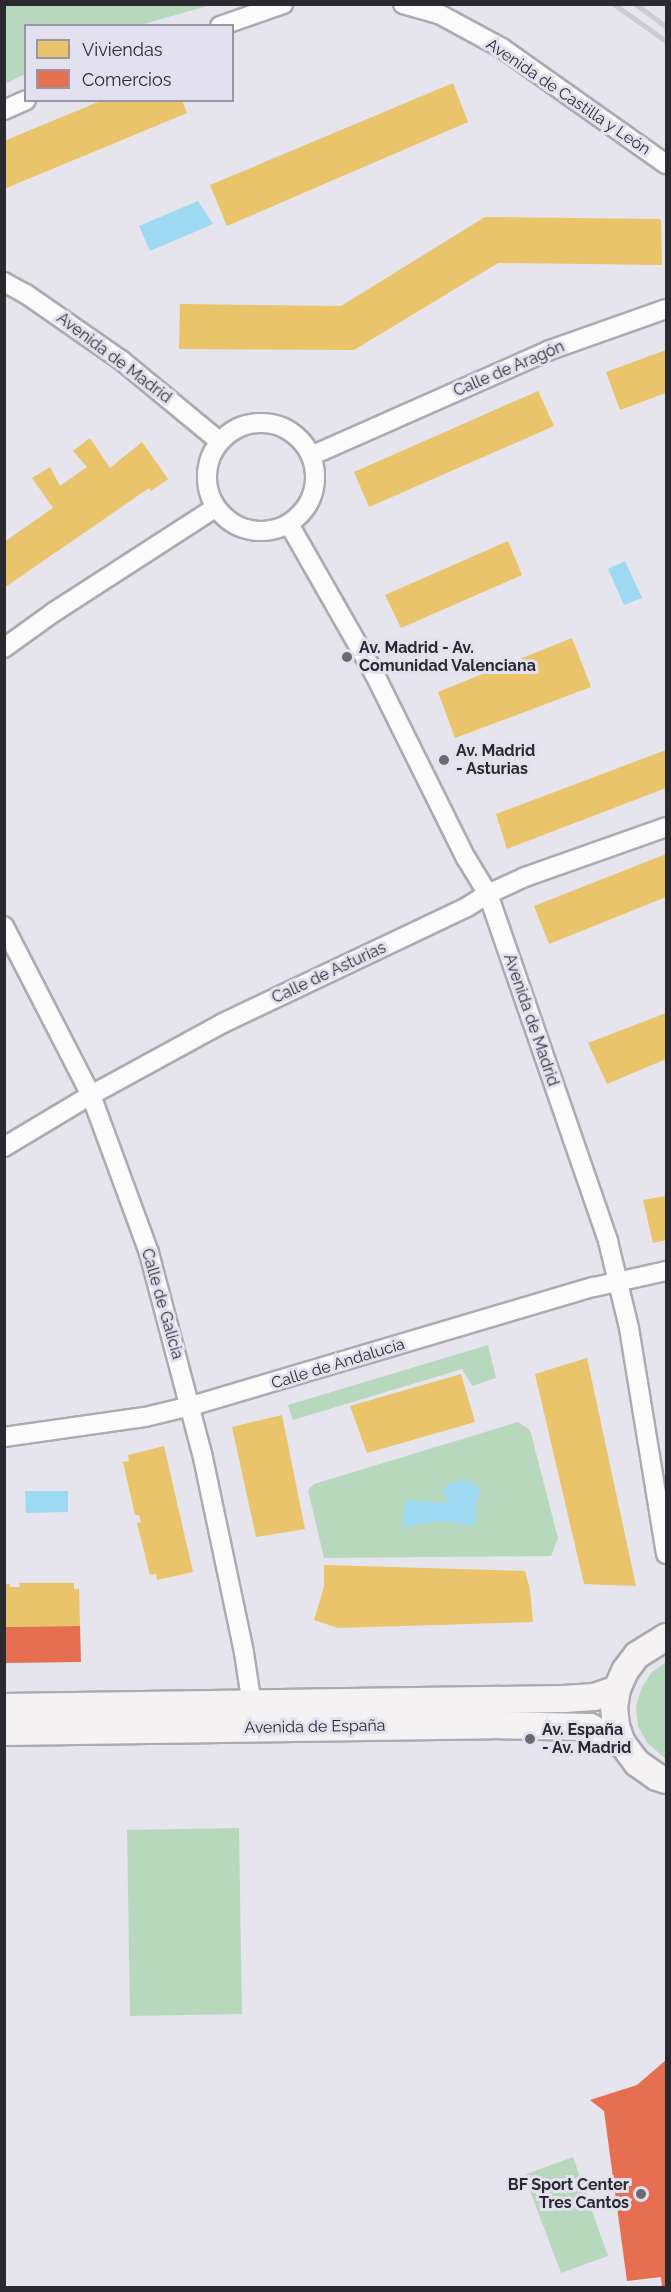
<!DOCTYPE html>
<meta charset="utf-8">
<style>
body{margin:0}
#map{position:relative;width:671px;height:2292px;overflow:hidden;background:#e6e4ec;font-family:Raleway,sans-serif}
div>[style]{position:absolute}
.green>*{inset:0;background:#b8d8be}
.water>*{inset:0;background:#9ddaf2}
.homes>*{inset:0;background:#e9c46a}
.shops>*{inset:0;background:#e76f51}
.roads{filter:drop-shadow(2px 0 #acaab1) drop-shadow(-2px 0 #acaab1) drop-shadow(0 2px #acaab1) drop-shadow(0 -2px #acaab1)}
.street>*{height:18px;margin:-9px;padding:0 9px;transform-origin:9px;border-radius:9px;background:#fbfbfc}
.street>.ring{margin:-9px;padding:0;box-sizing:content-box;background:none;border:18px solid #fbfbfc;border-radius:50%}
.secondary>*{height:26px;margin:-13px;padding:0 13px;transform-origin:13px;border-radius:13px;background:#f5f2f4}
.rail>*{height:4.5px;margin:-2.25px;padding:0 2.25px;transform-origin:2.25px;border-radius:2.25px;background:#cccbcd}
.dots>*{width:16px;height:16px;translate:-50% -50%;box-sizing:border-box;border:3px solid #e3e1f0;border-radius:50%}
span{translate:-50% -50%;white-space:nowrap;text-align:center;line-height:1.15;-webkit-text-stroke:6px #e3e1f0;paint-order:stroke}
.street-label{font-size:16px;color:#2a292f}
.poi-label{font-size:16px;color:#2a292f;font-weight:700}
.left{translate:0 -50%;text-align:left}
.right{translate:-100% -50%;text-align:right}
.frame{position:absolute;inset:0;border:6px solid #2a292f;pointer-events:none}
.legend{position:absolute;left:24px;top:24px;width:210px;height:78px;box-sizing:border-box;background:#e3e1f0;border:2px solid #9997a3;margin:0;padding:8px 10px;list-style:none;font-size:18px;color:#2a292f}
.legend li{display:flex;align-items:center;gap:12px;height:30px}
.legend b{width:30px;border:2px solid #9997a3}
</style>
<div id="map">
<div class="green">
<div style="clip-path:polygon(4px 5px,5px 4px,211px 5px,140px 25px,26px 26px,25px 74px,5px 84px)"></div>
<div style="clip-path:polygon(488px 1345px,496px 1378px,472px 1386px,462px 1369px,293px 1420px,288px 1405px)"></div>
<div style="clip-path:polygon(518px 1422px,530px 1430px,558px 1538px,551px 1556px,324px 1558px,308px 1490px,314px 1484px)"></div>
<div style="clip-path:polygon(666px 1662px,666px 1759px,647px 1743px,638px 1726px,636px 1707px,641px 1689px,651px 1673px)"></div>
<div style="clip-path:polygon(239px 1828px,242px 2014px,130px 2016px,127px 1830px)"></div>
<div style="clip-path:polygon(573px 2157px,608px 2256px,561px 2273px,524px 2175px)"></div>
</div>
<div class="water">
<div style="clip-path:polygon(198px 201px,213px 224px,150px 251px,139px 226px)"></div>
<div style="clip-path:polygon(625px 561px,642px 598px,624px 605px,608px 569px)"></div>
<div style="clip-path:polygon(470px 1480px,481px 1492px,476px 1501px,475px 1526px,442px 1521px,402px 1527px,406px 1500px,449px 1503px,442px 1490px,452px 1482px)"></div>
<div style="clip-path:polygon(25px 1491px,68px 1491px,68px 1512px,26px 1513px)"></div>
</div>
<div class="homes">
<div style="clip-path:polygon(453px 83px,468px 122px,227px 226px,210px 185px)"></div>
<div style="clip-path:polygon(103px 100px,182px 100px,187px 113px,4px 189px,4px 141px)"></div>
<div style="clip-path:polygon(485px 217px,661px 219px,662px 265px,498px 263px,354px 350px,179px 349px,180px 304px,341px 306px)"></div>
<div style="clip-path:polygon(666px 350px,666px 393px,620px 410px,606px 372px)"></div>
<div style="clip-path:polygon(538px 391px,554px 426px,369px 507px,354px 472px)"></div>
<div style="clip-path:polygon(90px 438px,110px 468px,142px 442px,168px 479px,151px 491px,149px 488px,4px 588px,4px 542px,53px 508px,32px 478px,50px 467px,60px 486px,87px 467px,73px 451px)"></div>
<div style="clip-path:polygon(508px 541px,522px 575px,401px 628px,385px 595px)"></div>
<div style="clip-path:polygon(572px 638px,591px 687px,455px 738px,438px 692px)"></div>
<div style="clip-path:polygon(666px 750px,666px 788px,507px 849px,496px 814px)"></div>
<div style="clip-path:polygon(666px 854px,666px 897px,549px 944px,534px 906px)"></div>
<div style="clip-path:polygon(666px 1013px,666px 1059px,607px 1084px,588px 1043px)"></div>
<div style="clip-path:polygon(666px 1196px,666px 1240px,653px 1243px,643px 1200px)"></div>
<div style="clip-path:polygon(587px 1358px,636px 1586px,584px 1584px,535px 1374px)"></div>
<div style="clip-path:polygon(461px 1374px,475px 1422px,367px 1453px,350px 1406px)"></div>
<div style="clip-path:polygon(282px 1415px,305px 1529px,256px 1537px,232px 1427px)"></div>
<div style="clip-path:polygon(164px 1446px,193px 1572px,157px 1580px,156px 1574px,150px 1575px,137px 1523px,141px 1522px,139px 1515px,135px 1515px,123px 1462px,129px 1461px,128px 1455px)"></div>
<div style="clip-path:polygon(324px 1565px,525px 1571px,530px 1590px,533px 1622px,338px 1628px,314px 1620px,324px 1587px)"></div>
<div style="clip-path:polygon(19px 1583px,74px 1583px,74px 1589px,79px 1589px,80px 1626px,4px 1627px,4px 1584px,10px 1584px,10px 1587px,20px 1587px)"></div>
</div>
<div class="shops">
<div style="clip-path:polygon(80px 1626px,81px 1662px,4px 1663px,4px 1627px)"></div>
<div style="clip-path:polygon(666px 2060px,666px 2288px,662px 2288px,661px 2277px,627px 2281px,604px 2111px,590px 2100px,637px 2085px)"></div>
</div>
<div class="roads">
<div class="street">
<div style="left:403px;top:4px;width:37px;rotate:16deg"></div>
<div style="left:439px;top:14px;width:72px;rotate:28.4deg"></div>
<div style="left:502px;top:48px;width:201px;rotate:35.3deg"></div>
<div style="left:220px;top:26px;width:67px;rotate:-19.2deg"></div>
<div style="left:4px;top:110px;width:24px;rotate:-24deg"></div>
<div style="left:4px;top:282px;width:25px;rotate:29deg"></div>
<div style="left:26px;top:294px;width:116px;rotate:34.8deg"></div>
<div style="left:121px;top:360px;width:127px;rotate:39.6deg"></div>
<div class="ring" style="left:207px;top:423px;width:90px;height:90px"></div>
<div style="left:313px;top:455px;width:259px;rotate:-23.9deg"></div>
<div style="left:550px;top:350px;width:123px;rotate:-19.5deg"></div>
<div style="left:289px;top:524px;width:172px;rotate:60.3deg"></div>
<div style="left:374px;top:673px;width:207px;rotate:63.6deg"></div>
<div style="left:466px;top:858px;width:42px;rotate:58.6deg"></div>
<div style="left:488px;top:894px;width:367px;rotate:70.9deg"></div>
<div style="left:608px;top:1241px;width:89px;rotate:76.4deg"></div>
<div style="left:629px;top:1328px;width:229px;rotate:80.7deg"></div>
<div style="left:4px;top:648px;width:62px;rotate:-35.8deg"></div>
<div style="left:54px;top:612px;width:192px;rotate:-32.9deg"></div>
<div style="left:4px;top:926px;width:190px;rotate:62.8deg"></div>
<div style="left:91px;top:1095px;width:168px;rotate:69.8deg"></div>
<div style="left:149px;top:1253px;width:207px;rotate:75.2deg"></div>
<div style="left:202px;top:1453px;width:204px;rotate:78.1deg"></div>
<div style="left:244px;top:1653px;width:53px;rotate:81.3deg"></div>
<div style="left:4px;top:1147px;width:101px;rotate:-30.9deg"></div>
<div style="left:91px;top:1095px;width:150px;rotate:-28.6deg"></div>
<div style="left:223px;top:1023px;width:270px;rotate:-25.4deg"></div>
<div style="left:467px;top:907px;width:25px;rotate:-32deg"></div>
<div style="left:488px;top:894px;width:41px;rotate:-24.7deg"></div>
<div style="left:525px;top:877px;width:150px;rotate:-19.5deg"></div>
<div style="left:4px;top:1437px;width:142px;rotate:-8.1deg"></div>
<div style="left:145px;top:1417px;width:47px;rotate:-13.4deg"></div>
<div style="left:191px;top:1406px;width:420px;rotate:-16.5deg"></div>
<div style="left:594px;top:1287px;width:74px;rotate:-12.5deg"></div>
</div>
<div class="secondary">
<div style="left:666px;top:1637px;width:34px;rotate:148deg"></div>
<div style="left:637px;top:1655px;width:20px;rotate:127deg"></div>
<div style="left:625px;top:1671px;width:20px;rotate:114deg"></div>
<div style="left:617px;top:1689px;width:18px;rotate:99deg"></div>
<div style="left:614px;top:1707px;width:19px;rotate:84deg"></div>
<div style="left:616px;top:1726px;width:18px;rotate:71deg"></div>
<div style="left:622px;top:1743px;width:25px;rotate:53deg"></div>
<div style="left:637px;top:1763px;width:24px;rotate:35deg"></div>
<div style="left:657px;top:1777px;width:9px;rotate:18deg"></div>
<div style="left:4px;top:1707px;width:560px;rotate:-0.82deg"></div>
<div style="left:564px;top:1699px;width:30px;rotate:-4deg"></div>
<div style="left:594px;top:1697px;width:24px;rotate:-19deg"></div>
<div style="left:4px;top:1732px;width:489px;rotate:-0.8deg"></div>
<div style="left:493px;top:1725px;width:97px;rotate:1.2deg"></div>
<div style="left:590px;top:1727px;width:36px;rotate:27deg"></div>
</div>
</div>
<div class="rail">
<div style="left:614px;top:4px;width:64px;rotate:35.4deg"></div>
<div style="left:636px;top:4px;width:38px;rotate:37deg"></div>
</div>
<div class="dots">
<div style="left:347px;top:657px;background:#6c6a71"></div>
<div style="left:444px;top:760px;background:#6c6a71"></div>
<div style="left:530px;top:1739px;background:#6c6a71"></div>
<div style="left:641px;top:2194px;background:#6c6a71"></div>
</div>
<div class="street-label">
<span style="left:568px;top:97px;rotate:34deg">Avenida de Castilla y León</span>
<span style="left:114px;top:358px;rotate:37deg">Avenida de Madrid</span>
<span style="left:509px;top:369px;rotate:-23deg">Calle de Aragón</span>
<span style="left:329px;top:973px;rotate:-25deg">Calle de Asturias</span>
<span style="left:531px;top:1020px;rotate:71deg">Avenida de Madrid</span>
<span style="left:162px;top:1304px;rotate:74deg">Calle de Galicia</span>
<span style="left:338px;top:1364px;rotate:-17deg">Calle de Andalucía</span>
<span style="left:315px;top:1727px;rotate:-1deg">Avenida de España</span>
</div>
<div class="poi-label">
<span class="left" style="left:359px;top:657px">Av. Madrid - Av.<br>Comunidad Valenciana</span>
<span class="left" style="left:456px;top:760px">Av. Madrid<br>- Asturias</span>
<span class="left" style="left:542px;top:1739px">Av. España<br>- Av. Madrid</span>
<span class="right" style="left:629px;top:2194px">BF Sport Center<br>Tres Cantos</span>
</div>
<div class="frame"></div>
<ul class="legend">
<li><b style="height:16px;background:#e9c46a"></b>Viviendas</li>
<li><b style="height:16px;background:#e76f51"></b>Comercios</li>
</ul>
</div>
